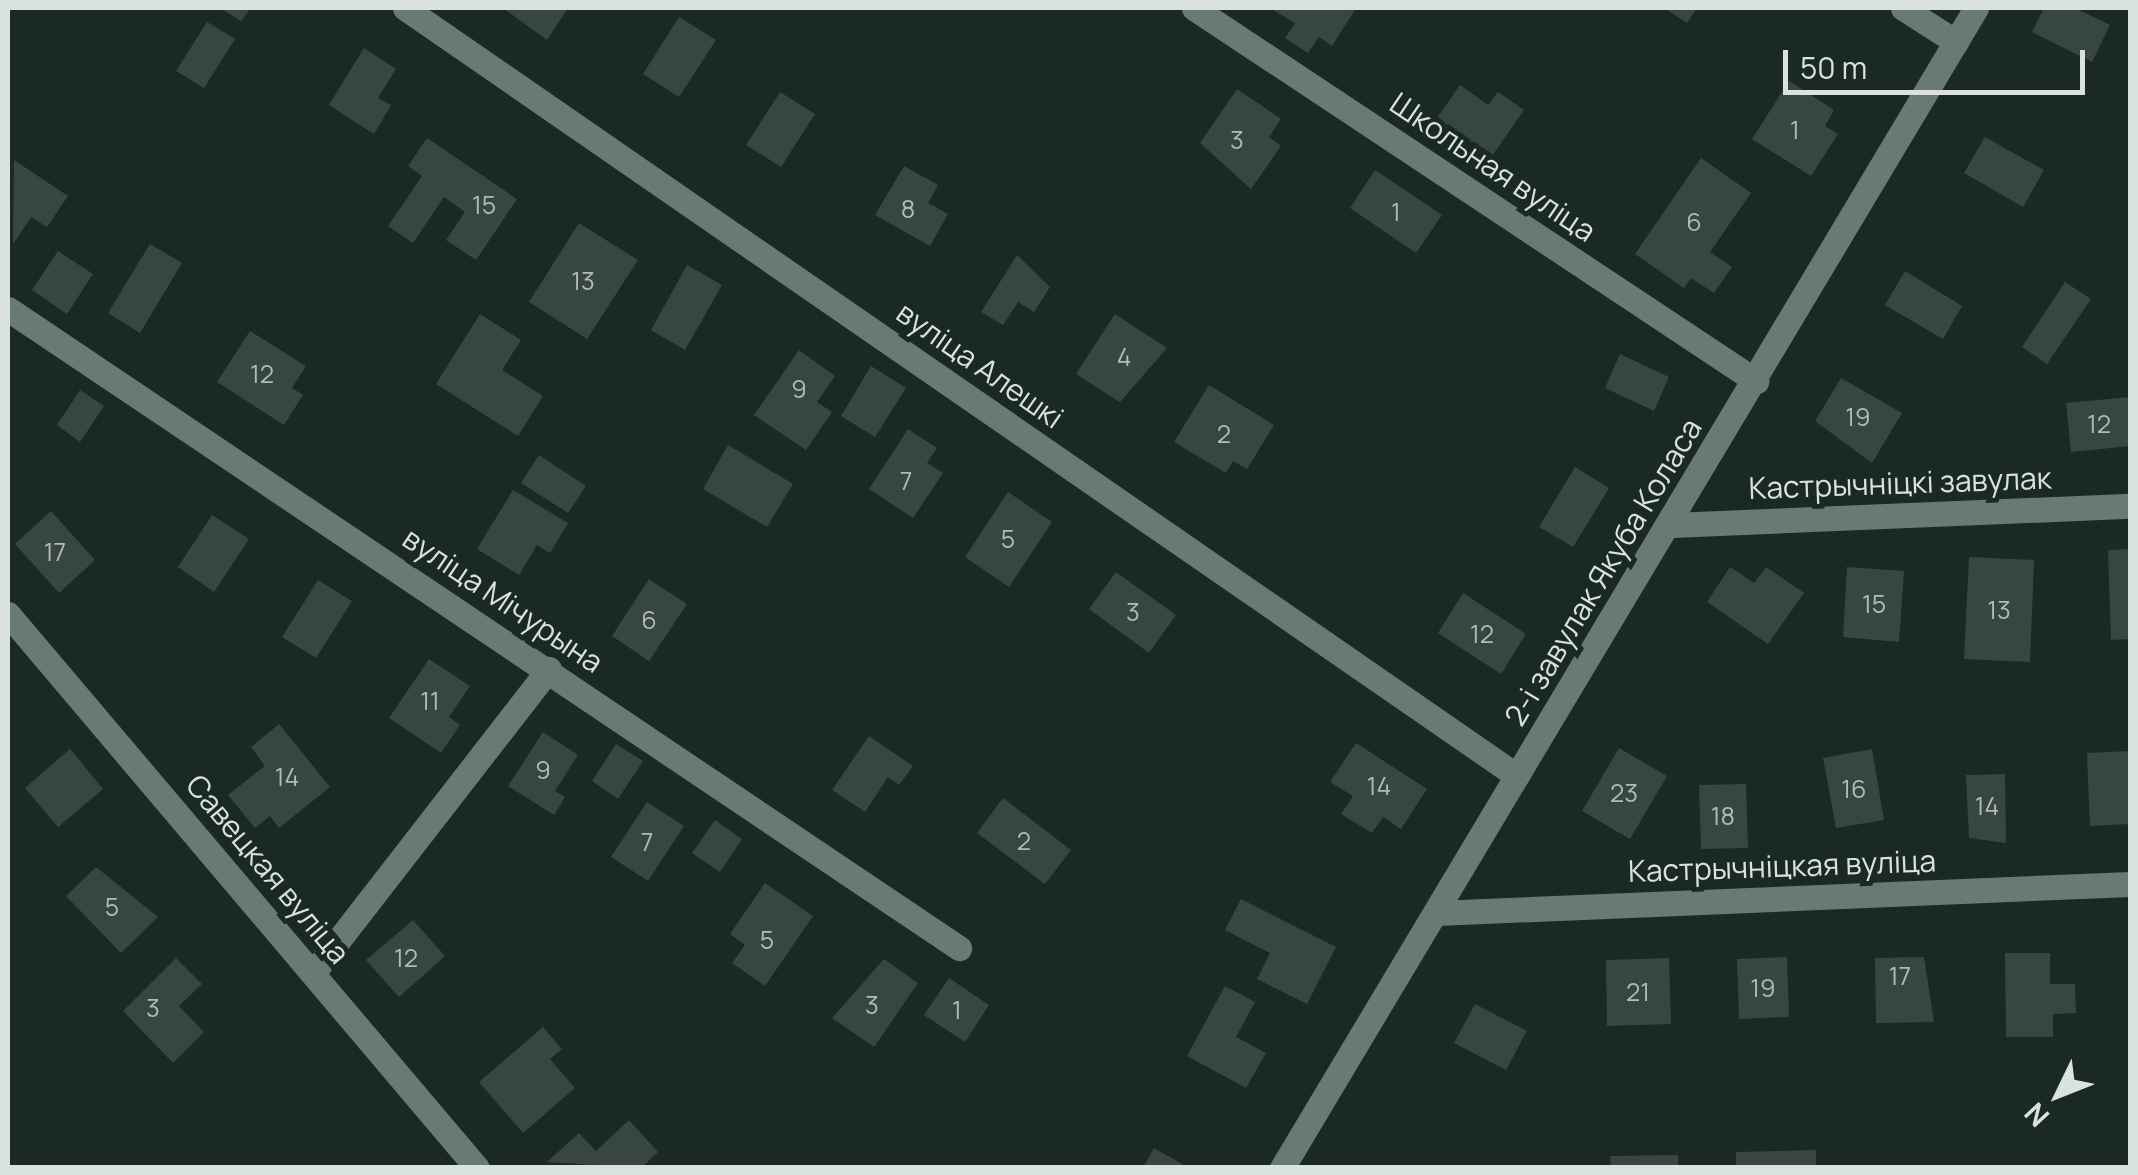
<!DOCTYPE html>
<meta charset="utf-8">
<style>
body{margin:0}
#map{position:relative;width:2138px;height:1175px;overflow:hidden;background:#1b2926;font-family:Manrope,sans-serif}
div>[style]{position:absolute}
.building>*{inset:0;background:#374642}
.minor>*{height:25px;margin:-12.5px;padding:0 12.5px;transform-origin:12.5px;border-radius:12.5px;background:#697974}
span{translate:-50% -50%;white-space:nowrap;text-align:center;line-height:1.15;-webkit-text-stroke:10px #1b2926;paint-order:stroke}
.number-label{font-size:25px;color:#b0bbb8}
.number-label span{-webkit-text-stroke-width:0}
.street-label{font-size:30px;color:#d9e2e0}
.frame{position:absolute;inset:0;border:10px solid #d9e2e0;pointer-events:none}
.north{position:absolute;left:2008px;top:1045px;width:100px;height:100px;-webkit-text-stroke:8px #1b2926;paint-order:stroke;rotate:227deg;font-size:28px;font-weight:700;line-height:40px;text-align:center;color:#d9e2e0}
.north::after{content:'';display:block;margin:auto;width:35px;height:45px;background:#d9e2e0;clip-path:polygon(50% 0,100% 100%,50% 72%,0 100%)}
.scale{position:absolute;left:1783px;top:50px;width:302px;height:45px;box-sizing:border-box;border:5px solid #d9e2e0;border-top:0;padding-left:12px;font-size:30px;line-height:35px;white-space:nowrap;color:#d9e2e0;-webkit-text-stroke:8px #1b2926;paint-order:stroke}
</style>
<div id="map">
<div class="building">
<div style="clip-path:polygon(220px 8px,251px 8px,241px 21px)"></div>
<div style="clip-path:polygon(503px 8px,568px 8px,547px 40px)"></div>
<div style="clip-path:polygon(1270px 8px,1356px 8px,1332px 46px,1319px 37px,1308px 53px,1285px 38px,1295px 23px)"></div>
<div style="clip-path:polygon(1664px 8px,1697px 8px,1687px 23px)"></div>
<div style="clip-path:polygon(2044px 8px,2075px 8px,2110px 25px,2092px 62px,2032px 32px)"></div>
<div style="clip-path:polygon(679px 17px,716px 40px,679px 97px,643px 74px)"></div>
<div style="clip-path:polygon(207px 22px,235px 39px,204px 88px,176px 71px)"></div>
<div style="clip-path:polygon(364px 48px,396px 69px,378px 98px,391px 105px,374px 134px,329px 105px)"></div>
<div style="clip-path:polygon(1789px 81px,1834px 110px,1825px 126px,1838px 134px,1811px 176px,1752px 139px)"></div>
<div style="clip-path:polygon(1460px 85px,1488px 105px,1498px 92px,1524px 110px,1492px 156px,1437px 118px)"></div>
<div style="clip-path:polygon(1237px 89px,1281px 119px,1269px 137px,1281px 146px,1251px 189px,1200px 143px)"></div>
<div style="clip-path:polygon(780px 92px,815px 114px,781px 167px,746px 145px)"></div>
<div style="clip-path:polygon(1985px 137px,2044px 170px,2023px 207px,1964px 173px)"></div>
<div style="clip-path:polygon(427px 138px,517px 199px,476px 260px,446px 240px,465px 212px,444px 197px,413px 243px,388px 226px,422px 176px,408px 166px)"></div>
<div style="clip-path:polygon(1701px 158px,1751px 193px,1710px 252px,1732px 267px,1714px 293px,1691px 278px,1684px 288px,1635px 254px)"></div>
<div style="clip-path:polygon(14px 160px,68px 196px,47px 227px,31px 217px,13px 244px)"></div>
<div style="clip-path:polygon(904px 166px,938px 185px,928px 203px,948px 214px,930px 246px,875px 215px)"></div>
<div style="clip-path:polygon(1375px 170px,1442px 215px,1416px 253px,1350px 208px)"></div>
<div style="clip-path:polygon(579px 223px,638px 260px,587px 339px,529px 302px)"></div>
<div style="clip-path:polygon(150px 244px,182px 263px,140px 333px,108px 313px)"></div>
<div style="clip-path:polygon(58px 251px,93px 274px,67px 314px,32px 290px)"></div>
<div style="clip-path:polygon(1017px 255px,1050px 287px,1034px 312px,1018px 302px,1003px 325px,981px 312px)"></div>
<div style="clip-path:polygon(687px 265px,722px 285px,685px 350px,651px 330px)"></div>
<div style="clip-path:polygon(1905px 271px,1962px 306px,1943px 339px,1885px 305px)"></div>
<div style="clip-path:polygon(2065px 282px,2091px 299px,2047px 364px,2022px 347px)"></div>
<div style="clip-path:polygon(480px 314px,521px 340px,502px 370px,543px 396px,518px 436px,436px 384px)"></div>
<div style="clip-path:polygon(1115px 314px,1167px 348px,1120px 402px,1076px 374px)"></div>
<div style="clip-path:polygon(250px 331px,306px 366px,292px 388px,303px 395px,284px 425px,217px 382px)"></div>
<div style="clip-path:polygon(799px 350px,835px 376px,817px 402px,832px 412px,806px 450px,754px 415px)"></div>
<div style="clip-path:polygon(1620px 354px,1669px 377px,1654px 411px,1605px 388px)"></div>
<div style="clip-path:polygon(871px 366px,906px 388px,875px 437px,841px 416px)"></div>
<div style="clip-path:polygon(1841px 378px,1902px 413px,1872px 463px,1815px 421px)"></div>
<div style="clip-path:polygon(1209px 385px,1274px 425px,1247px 469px,1233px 461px,1226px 473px,1174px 442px)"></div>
<div style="clip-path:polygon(80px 390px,104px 406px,80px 442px,57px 425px)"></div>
<div style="clip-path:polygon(2130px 397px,2130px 446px,2071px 452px,2066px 403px)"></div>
<div style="clip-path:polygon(908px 429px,937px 448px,927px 463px,943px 473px,913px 518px,869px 489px)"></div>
<div style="clip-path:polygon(728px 445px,793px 484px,767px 527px,703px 489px)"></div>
<div style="clip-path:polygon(539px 455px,586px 486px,568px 513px,521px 483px)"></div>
<div style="clip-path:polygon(1575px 467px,1609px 488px,1573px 547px,1539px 527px)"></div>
<div style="clip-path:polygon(513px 490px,568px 523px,550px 553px,537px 545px,519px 575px,477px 549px)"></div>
<div style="clip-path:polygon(1008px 492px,1052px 522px,1009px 587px,965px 557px)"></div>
<div style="clip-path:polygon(51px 511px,95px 560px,59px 593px,15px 544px)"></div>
<div style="clip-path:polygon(212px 515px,249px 539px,214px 592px,178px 567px)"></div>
<div style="clip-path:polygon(2130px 549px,2130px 639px,2111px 640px,2108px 550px)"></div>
<div style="clip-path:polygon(1969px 557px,2034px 560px,2030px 662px,1964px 659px)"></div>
<div style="clip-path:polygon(1730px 567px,1754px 583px,1766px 567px,1804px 593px,1768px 644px,1707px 602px)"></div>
<div style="clip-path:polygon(1847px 567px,1904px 571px,1899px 642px,1843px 637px)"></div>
<div style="clip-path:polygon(1116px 572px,1176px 615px,1149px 653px,1089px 609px)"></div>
<div style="clip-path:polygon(649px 579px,687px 604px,649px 661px,612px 636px)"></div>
<div style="clip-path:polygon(318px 580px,352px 601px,316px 658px,282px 637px)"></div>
<div style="clip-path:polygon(1463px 593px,1526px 634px,1501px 674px,1438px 633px)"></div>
<div style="clip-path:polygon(429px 659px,470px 686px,449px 717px,460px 725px,441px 753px,389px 718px)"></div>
<div style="clip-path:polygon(279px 724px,330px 787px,279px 828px,270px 816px,255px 828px,228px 795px,265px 766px,251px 747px)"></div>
<div style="clip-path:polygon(543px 732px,578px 755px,555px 791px,565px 797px,554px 815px,508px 786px)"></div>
<div style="clip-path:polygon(869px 736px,913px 766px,899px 785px,888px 777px,865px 812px,832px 790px)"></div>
<div style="clip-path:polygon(1356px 743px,1427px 789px,1401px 829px,1383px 817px,1372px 833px,1341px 814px,1353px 796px,1330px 782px)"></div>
<div style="clip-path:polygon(616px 744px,643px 761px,618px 799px,592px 781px)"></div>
<div style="clip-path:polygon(1619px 748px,1667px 776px,1630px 839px,1582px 811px)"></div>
<div style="clip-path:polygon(70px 749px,103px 789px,58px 827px,25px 788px)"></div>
<div style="clip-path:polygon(1872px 749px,1884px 820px,1836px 828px,1823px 758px)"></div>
<div style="clip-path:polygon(2130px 751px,2130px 824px,2090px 826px,2087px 753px)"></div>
<div style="clip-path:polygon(2005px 774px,2006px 843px,1969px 838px,1966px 775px)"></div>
<div style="clip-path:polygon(1746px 784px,1748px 848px,1701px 849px,1699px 785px)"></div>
<div style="clip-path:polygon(1003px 798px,1071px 850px,1045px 884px,977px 833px)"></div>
<div style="clip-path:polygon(647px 802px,684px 826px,648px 881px,611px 857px)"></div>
<div style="clip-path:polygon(715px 820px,742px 839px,720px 872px,692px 853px)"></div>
<div style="clip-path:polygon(96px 867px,158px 917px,121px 953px,66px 896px)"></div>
<div style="clip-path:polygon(765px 883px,813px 916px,765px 986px,732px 963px,745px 945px,730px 934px)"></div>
<div style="clip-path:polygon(1241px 899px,1336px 947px,1307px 1004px,1257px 979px,1270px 953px,1225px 930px)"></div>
<div style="clip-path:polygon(413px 920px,445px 956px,399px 997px,366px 960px)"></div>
<div style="clip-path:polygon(2005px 953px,2050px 953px,2050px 984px,2075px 984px,2076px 1013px,2053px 1014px,2053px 1037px,2006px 1037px)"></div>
<div style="clip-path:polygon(1787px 957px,1789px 1017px,1739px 1019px,1737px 959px)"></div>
<div style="clip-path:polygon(1924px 957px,1934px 1022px,1876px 1023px,1875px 958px)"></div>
<div style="clip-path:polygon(176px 958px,202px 984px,179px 1006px,204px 1032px,173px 1063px,123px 1011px)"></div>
<div style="clip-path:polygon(1669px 958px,1671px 1024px,1607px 1026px,1606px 960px)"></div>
<div style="clip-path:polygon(884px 959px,918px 983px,874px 1047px,832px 1018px)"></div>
<div style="clip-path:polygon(949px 978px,989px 1005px,965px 1042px,924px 1015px)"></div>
<div style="clip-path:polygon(1225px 986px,1255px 1002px,1236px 1037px,1266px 1053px,1246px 1088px,1187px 1056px)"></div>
<div style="clip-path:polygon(1475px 1004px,1527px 1031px,1506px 1070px,1454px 1043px)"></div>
<div style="clip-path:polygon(543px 1027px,562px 1049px,550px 1059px,575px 1088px,523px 1133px,479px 1082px)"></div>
<div style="clip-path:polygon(629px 1120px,658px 1152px,641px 1168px,547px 1162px,579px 1133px,596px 1151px)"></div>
<div style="clip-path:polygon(1154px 1148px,1189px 1168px,1143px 1168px)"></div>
<div style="clip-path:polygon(1816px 1150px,1816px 1168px,1736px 1168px,1736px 1152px)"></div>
<div style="clip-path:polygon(1678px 1155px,1678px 1168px,1611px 1168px,1610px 1156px)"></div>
</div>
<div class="minor">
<div style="left:405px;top:8px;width:1351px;rotate:34.63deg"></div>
<div style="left:1194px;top:8px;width:675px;rotate:33.57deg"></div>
<div style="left:1903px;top:8px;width:63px;rotate:32.7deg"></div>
<div style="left:8px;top:309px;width:1146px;rotate:33.9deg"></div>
<div style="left:1672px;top:525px;width:458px;rotate:-2.4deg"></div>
<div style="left:8px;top:614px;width:726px;rotate:49.75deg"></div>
<div style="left:1437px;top:913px;width:694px;rotate:-2.4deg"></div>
<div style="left:313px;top:973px;width:385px;rotate:-52.2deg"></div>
<div style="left:1282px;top:1168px;width:1352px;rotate:-59.11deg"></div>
</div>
<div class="number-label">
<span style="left:1795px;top:130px">1</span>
<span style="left:1237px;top:140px">3</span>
<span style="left:484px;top:205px">15</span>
<span style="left:908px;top:209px">8</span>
<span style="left:1396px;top:212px">1</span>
<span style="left:1694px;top:222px">6</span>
<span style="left:583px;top:281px">13</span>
<span style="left:1124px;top:357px">4</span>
<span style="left:262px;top:374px">12</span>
<span style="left:799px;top:389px">9</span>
<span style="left:1858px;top:417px">19</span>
<span style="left:2099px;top:424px">12</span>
<span style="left:1224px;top:434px">2</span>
<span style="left:906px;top:481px">7</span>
<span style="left:1008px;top:539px">5</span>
<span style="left:55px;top:552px">17</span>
<span style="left:1874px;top:604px">15</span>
<span style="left:1999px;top:610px">13</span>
<span style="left:1133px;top:612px">3</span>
<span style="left:649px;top:620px">6</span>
<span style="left:1482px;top:634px">12</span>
<span style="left:430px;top:701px">11</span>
<span style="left:543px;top:770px">9</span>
<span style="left:287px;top:777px">14</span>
<span style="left:1379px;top:786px">14</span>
<span style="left:1854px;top:789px">16</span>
<span style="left:1624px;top:793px">23</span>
<span style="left:1987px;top:806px">14</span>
<span style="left:1723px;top:816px">18</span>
<span style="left:1024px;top:841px">2</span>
<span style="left:647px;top:842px">7</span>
<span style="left:112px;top:907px">5</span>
<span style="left:767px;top:940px">5</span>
<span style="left:406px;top:958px">12</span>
<span style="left:1900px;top:976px">17</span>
<span style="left:1763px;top:988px">19</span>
<span style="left:1638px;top:992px">21</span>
<span style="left:872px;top:1005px">3</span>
<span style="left:153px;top:1008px">3</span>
<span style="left:957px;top:1010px">1</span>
</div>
<div class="street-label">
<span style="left:1493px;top:167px;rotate:34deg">Школьная вуліца</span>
<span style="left:980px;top:365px;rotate:35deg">вуліца Алешкі</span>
<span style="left:1900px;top:483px;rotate:-2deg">Кастрычніцкі завулак</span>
<span style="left:1603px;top:572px;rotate:-59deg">2-і завулак Якуба Коласа</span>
<span style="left:503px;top:600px;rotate:34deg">вуліца Мічурына</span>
<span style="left:1782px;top:866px;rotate:-2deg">Кастрычніцкая вуліца</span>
<span style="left:268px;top:869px;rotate:50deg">Савецкая вуліца</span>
</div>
<div class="frame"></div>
<div class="north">N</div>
<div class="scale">50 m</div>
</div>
